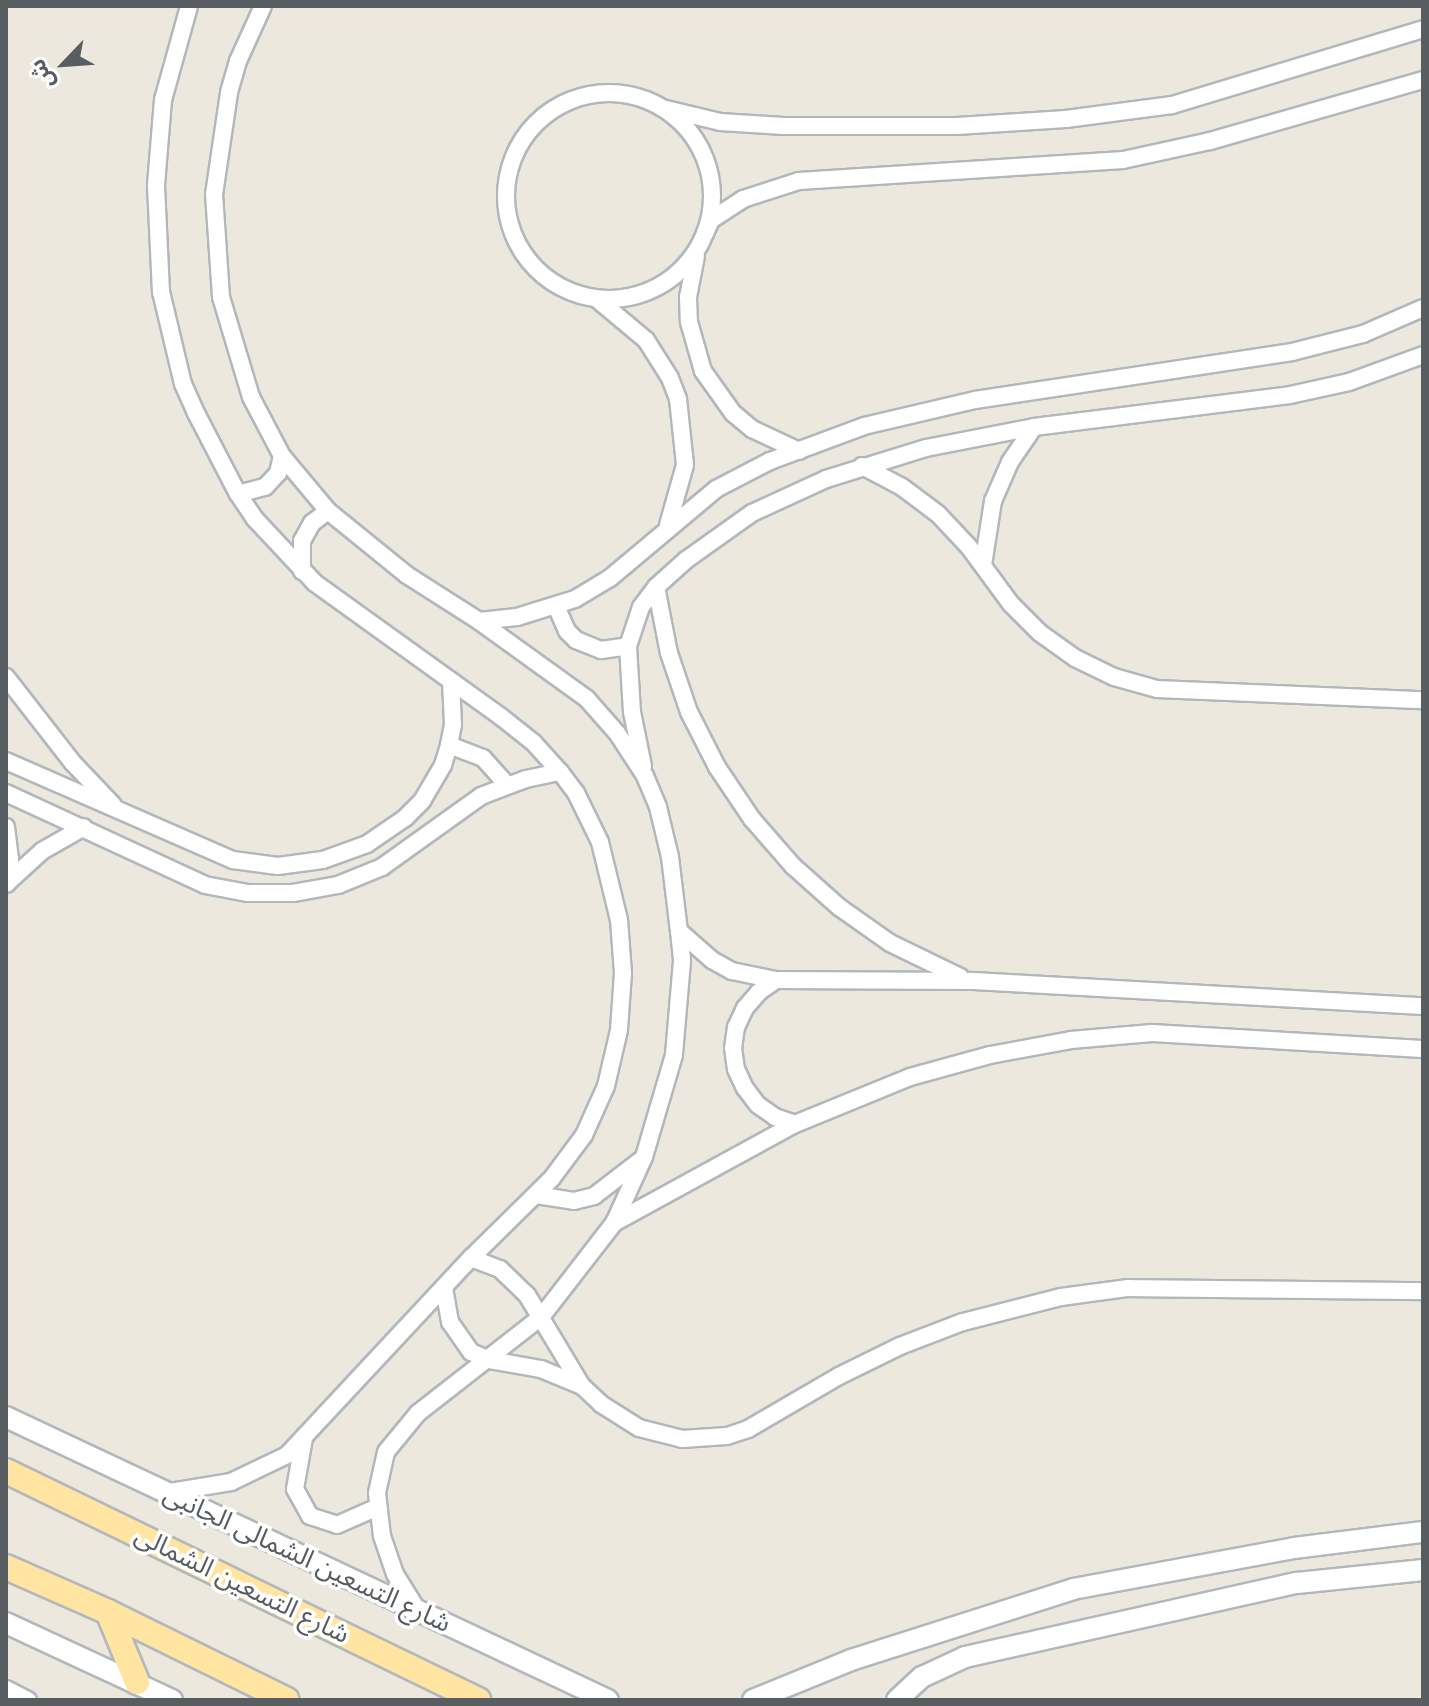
<!DOCTYPE html>
<meta charset="utf-8">
<style>
body{margin:0}
#map{position:relative;width:1429px;height:1706px;overflow:hidden;background:#ede8de;font-family:Montserrat,"Noto Sans Arabic",sans-serif}
div>[style]{position:absolute}
.roads{filter:drop-shadow(2px 0 #b2b7bb) drop-shadow(-2px 0 #b2b7bb) drop-shadow(0 2px #b2b7bb) drop-shadow(0 -2px #b2b7bb)}
.minor>*{height:16px;margin:-8px;padding:0 8px;transform-origin:8px;border-radius:8px;background:#fff}
.minor>.ring{margin:-8px;padding:0;box-sizing:content-box;background:none;border:16px solid #fff;border-radius:50%}
.tertiary>*{height:20px;margin:-10px;padding:0 10px;transform-origin:10px;border-radius:10px;background:#fff}
.primary>*{height:24px;margin:-12px;padding:0 12px;transform-origin:12px;border-radius:12px;background:#ffe5a1}
span{translate:-50% -50%;white-space:nowrap;text-align:center;line-height:1.15;-webkit-text-stroke:7px #fff;paint-order:stroke}
.street-label{font-size:26px;color:#585d61}
.frame{position:absolute;inset:0;border:8px solid #585d61;pointer-events:none}
.north{position:absolute;left:24px;top:24px;width:80px;height:80px;-webkit-text-stroke:6px #fff;paint-order:stroke;rotate:245deg;font-size:22px;font-weight:700;line-height:32px;text-align:center;color:#585d61}
.north::after{content:'';display:block;margin:auto;width:28px;height:36px;background:#585d61;clip-path:polygon(50% 0,100% 100%,50% 72%,0 100%)}
</style>
<div id="map">
<div class="roads">
<div class="minor">
<div style="left:263px;top:6px;width:60px;rotate:114.4deg"></div>
<div style="left:238px;top:61px;width:33px;rotate:106deg"></div>
<div style="left:229px;top:93px;width:102px;rotate:98.4deg"></div>
<div style="left:214px;top:194px;width:103px;rotate:86.1deg"></div>
<div style="left:221px;top:297px;width:104px;rotate:73.3deg"></div>
<div style="left:251px;top:397px;width:67px;rotate:62.3deg"></div>
<div style="left:282px;top:456px;width:72px;rotate:50.1deg"></div>
<div style="left:328px;top:511px;width:102px;rotate:39deg"></div>
<div style="left:407px;top:575px;width:85px;rotate:32.6deg"></div>
<div style="left:479px;top:621px;width:133px;rotate:35.8deg"></div>
<div style="left:587px;top:699px;width:45px;rotate:48.6deg"></div>
<div style="left:617px;top:733px;width:51px;rotate:56.9deg"></div>
<div style="left:645px;top:776px;width:34px;rotate:67deg"></div>
<div style="left:658px;top:807px;width:51px;rotate:76.5deg"></div>
<div style="left:670px;top:857px;width:75px;rotate:83.1deg"></div>
<div style="left:679px;top:931px;width:30px;rotate:84deg"></div>
<div style="left:682px;top:961px;width:94px;rotate:94.9deg"></div>
<div style="left:674px;top:1055px;width:106px;rotate:106.4deg"></div>
<div style="left:644px;top:1157px;width:72px;rotate:114.4deg"></div>
<div style="left:614px;top:1223px;width:119px;rotate:127.8deg"></div>
<div style="left:541px;top:1317px;width:156px;rotate:142deg"></div>
<div style="left:418px;top:1413px;width:50px;rotate:129.4deg"></div>
<div style="left:386px;top:1452px;width:42px;rotate:102.4deg"></div>
<div style="left:377px;top:1493px;width:43px;rotate:83.4deg"></div>
<div style="left:382px;top:1536px;width:40px;rotate:71.1deg"></div>
<div style="left:395px;top:1574px;width:44px;rotate:58.1deg"></div>
<div class="ring" style="left:506px;top:93px;width:190px;height:190px"></div>
<div style="left:666px;top:109px;width:56px;rotate:13.5deg"></div>
<div style="left:720px;top:122px;width:64px;rotate:3.6deg"></div>
<div style="left:784px;top:126px;width:173px"></div>
<div style="left:957px;top:126px;width:109px;rotate:-3.7deg"></div>
<div style="left:1066px;top:119px;width:107px;rotate:-7.5deg"></div>
<div style="left:1172px;top:105px;width:262px;rotate:-16.8deg"></div>
<div style="left:705px;top:233px;width:14px;rotate:-65deg"></div>
<div style="left:711px;top:220px;width:38px;rotate:-33deg"></div>
<div style="left:743px;top:199px;width:59px;rotate:-17.8deg"></div>
<div style="left:799px;top:181px;width:325px;rotate:-3.7deg"></div>
<div style="left:1123px;top:160px;width:89px;rotate:-12.3deg"></div>
<div style="left:1210px;top:141px;width:222px;rotate:-16deg"></div>
<div style="left:696px;top:256px;width:42px;rotate:101deg"></div>
<div style="left:688px;top:297px;width:25px;rotate:88deg"></div>
<div style="left:689px;top:322px;width:51px;rotate:74.1deg"></div>
<div style="left:703px;top:371px;width:52px;rotate:54.5deg"></div>
<div style="left:733px;top:413px;width:25px;rotate:40deg"></div>
<div style="left:752px;top:429px;width:52px;rotate:25.1deg"></div>
<div style="left:597px;top:299px;width:64px;rotate:39.9deg"></div>
<div style="left:646px;top:340px;width:45px;rotate:57.7deg"></div>
<div style="left:670px;top:378px;width:22px;rotate:69deg"></div>
<div style="left:678px;top:399px;width:66px;rotate:83.9deg"></div>
<div style="left:685px;top:465px;width:62px;rotate:105.8deg"></div>
<div style="left:862px;top:466px;width:45px;rotate:27.7deg"></div>
<div style="left:902px;top:487px;width:45px;rotate:36.9deg"></div>
<div style="left:938px;top:514px;width:45px;rotate:46.8deg"></div>
<div style="left:969px;top:547px;width:71px;rotate:53.6deg"></div>
<div style="left:1011px;top:604px;width:41px;rotate:45deg"></div>
<div style="left:1040px;top:633px;width:43px;rotate:35.5deg"></div>
<div style="left:1075px;top:658px;width:43px;rotate:26deg"></div>
<div style="left:1114px;top:677px;width:45px;rotate:15.6deg"></div>
<div style="left:1157px;top:689px;width:266px;rotate:2.4deg"></div>
<div style="left:238px;top:494px;width:28px;rotate:-15deg"></div>
<div style="left:265px;top:487px;width:19px;rotate:-47deg"></div>
<div style="left:278px;top:473px;width:17px;rotate:-77deg"></div>
<div style="left:983px;top:565px;width:65px;rotate:-81.1deg"></div>
<div style="left:993px;top:501px;width:43px;rotate:-66.4deg"></div>
<div style="left:1010px;top:462px;width:42px;rotate:-55.6deg"></div>
<div style="left:302px;top:571px;width:30px;rotate:-90deg"></div>
<div style="left:302px;top:541px;width:21px;rotate:-61deg"></div>
<div style="left:312px;top:523px;width:20px;rotate:-37deg"></div>
<div style="left:656px;top:587px;width:67px;rotate:78.9deg"></div>
<div style="left:669px;top:653px;width:62px;rotate:71.3deg"></div>
<div style="left:689px;top:712px;width:62px;rotate:63deg"></div>
<div style="left:717px;top:767px;width:63px;rotate:56.1deg"></div>
<div style="left:752px;top:819px;width:62px;rotate:48.9deg"></div>
<div style="left:793px;top:866px;width:62px;rotate:41.7deg"></div>
<div style="left:839px;top:907px;width:62px;rotate:35.2deg"></div>
<div style="left:890px;top:943px;width:78px;rotate:25.9deg"></div>
<div style="left:556px;top:606px;width:27px;rotate:66deg"></div>
<div style="left:567px;top:631px;width:13px;rotate:45deg"></div>
<div style="left:576px;top:640px;width:27px;rotate:22deg"></div>
<div style="left:601px;top:650px;width:27px;rotate:-8deg"></div>
<div style="left:479px;top:621px;width:38px;rotate:-6deg"></div>
<div style="left:517px;top:617px;width:61px;rotate:-17.2deg"></div>
<div style="left:575px;top:599px;width:41px;rotate:-31deg"></div>
<div style="left:610px;top:578px;width:138px;rotate:-40deg"></div>
<div style="left:716px;top:489px;width:61px;rotate:-27.4deg"></div>
<div style="left:770px;top:461px;width:100px;rotate:-20.4deg"></div>
<div style="left:864px;top:426px;width:114px;rotate:-13.2deg"></div>
<div style="left:975px;top:400px;width:321px;rotate:-8.6deg"></div>
<div style="left:1292px;top:352px;width:73px;rotate:-14.2deg"></div>
<div style="left:1363px;top:334px;width:65px;rotate:-23.4deg"></div>
<div style="left:6px;top:677px;width:109px;rotate:52.1deg"></div>
<div style="left:73px;top:763px;width:58px;rotate:46.4deg"></div>
<div style="left:449px;top:745px;width:36px;rotate:21deg"></div>
<div style="left:483px;top:758px;width:36px;rotate:48deg"></div>
<div style="left:6px;top:761px;width:248px;rotate:23.6deg"></div>
<div style="left:233px;top:860px;width:45px;rotate:7.6deg"></div>
<div style="left:278px;top:866px;width:45px;rotate:-7.6deg"></div>
<div style="left:323px;top:860px;width:47px;rotate:-20deg"></div>
<div style="left:367px;top:844px;width:46px;rotate:-34.4deg"></div>
<div style="left:405px;top:818px;width:24px;rotate:-45deg"></div>
<div style="left:422px;top:801px;width:42px;rotate:-59.7deg"></div>
<div style="left:443px;top:765px;width:21px;rotate:-73deg"></div>
<div style="left:449px;top:745px;width:21px;rotate:-79deg"></div>
<div style="left:453px;top:724px;width:42px;rotate:-92.7deg"></div>
<div style="left:643px;top:766px;width:55px;rotate:-101.5deg"></div>
<div style="left:632px;top:712px;width:66px;rotate:-93.5deg"></div>
<div style="left:628px;top:646px;width:41px;rotate:-71.6deg"></div>
<div style="left:641px;top:607px;width:25px;rotate:-53deg"></div>
<div style="left:656px;top:587px;width:40px;rotate:-42deg"></div>
<div style="left:686px;top:560px;width:81px;rotate:-35.5deg"></div>
<div style="left:752px;top:513px;width:81px;rotate:-24.7deg"></div>
<div style="left:826px;top:479px;width:105px;rotate:-17.2deg"></div>
<div style="left:926px;top:448px;width:110px;rotate:-11deg"></div>
<div style="left:1034px;top:427px;width:258px;rotate:-7.1deg"></div>
<div style="left:1290px;top:395px;width:60px;rotate:-12.4deg"></div>
<div style="left:1349px;top:382px;width:79px;rotate:-20deg"></div>
<div style="left:6px;top:793px;width:219px;rotate:24.8deg"></div>
<div style="left:205px;top:885px;width:44px;rotate:10.5deg"></div>
<div style="left:248px;top:893px;width:45px"></div>
<div style="left:293px;top:893px;width:46px;rotate:-10.1deg"></div>
<div style="left:338px;top:885px;width:48px;rotate:-22.2deg"></div>
<div style="left:382px;top:867px;width:122px;rotate:-35.6deg"></div>
<div style="left:481px;top:796px;width:48px;rotate:-20.7deg"></div>
<div style="left:526px;top:779px;width:35px;rotate:-12deg"></div>
<div style="left:6px;top:827px;width:32px;rotate:83deg"></div>
<div style="left:10px;top:859px;width:25px;rotate:97deg"></div>
<div style="left:7px;top:883px;width:47px;rotate:-42.4deg"></div>
<div style="left:42px;top:851px;width:48px;rotate:-29.7deg"></div>
<div style="left:679px;top:931px;width:44px;rotate:41.3deg"></div>
<div style="left:712px;top:960px;width:23px;rotate:29deg"></div>
<div style="left:732px;top:971px;width:45px;rotate:11.6deg"></div>
<div style="left:776px;top:980px;width:197px;rotate:0.3deg"></div>
<div style="left:973px;top:981px;width:451px;rotate:3.2deg"></div>
<div style="left:776px;top:980px;width:21px;rotate:145deg"></div>
<div style="left:759px;top:992px;width:21px;rotate:131deg"></div>
<div style="left:745px;top:1008px;width:21px;rotate:115deg"></div>
<div style="left:736px;top:1027px;width:21px;rotate:98deg"></div>
<div style="left:733px;top:1048px;width:21px;rotate:82deg"></div>
<div style="left:736px;top:1069px;width:21px;rotate:65deg"></div>
<div style="left:745px;top:1088px;width:21px;rotate:53deg"></div>
<div style="left:758px;top:1105px;width:21px;rotate:35deg"></div>
<div style="left:775px;top:1117px;width:21px;rotate:19deg"></div>
<div style="left:536px;top:1195px;width:38px;rotate:9deg"></div>
<div style="left:574px;top:1201px;width:21px;rotate:-14deg"></div>
<div style="left:594px;top:1196px;width:59px;rotate:-37.5deg"></div>
<div style="left:614px;top:1223px;width:206px;rotate:-28.7deg"></div>
<div style="left:795px;top:1124px;width:124px;rotate:-22.2deg"></div>
<div style="left:910px;top:1077px;width:83px;rotate:-15.4deg"></div>
<div style="left:990px;top:1055px;width:82px;rotate:-10.5deg"></div>
<div style="left:1071px;top:1040px;width:81px;rotate:-4.9deg"></div>
<div style="left:1152px;top:1033px;width:271px;rotate:3.4deg"></div>
<div style="left:471px;top:1258px;width:31px;rotate:21deg"></div>
<div style="left:500px;top:1269px;width:37px;rotate:44deg"></div>
<div style="left:527px;top:1295px;width:106px;rotate:58.9deg"></div>
<div style="left:582px;top:1386px;width:26px;rotate:43deg"></div>
<div style="left:601px;top:1404px;width:45px;rotate:32.3deg"></div>
<div style="left:639px;top:1428px;width:44px;rotate:14.3deg"></div>
<div style="left:682px;top:1439px;width:45px;rotate:-3.8deg"></div>
<div style="left:727px;top:1436px;width:22px;rotate:-18deg"></div>
<div style="left:748px;top:1429px;width:105px;rotate:-30.2deg"></div>
<div style="left:839px;top:1376px;width:68px;rotate:-26.2deg"></div>
<div style="left:900px;top:1346px;width:67px;rotate:-20.9deg"></div>
<div style="left:963px;top:1322px;width:101px;rotate:-14.3deg"></div>
<div style="left:1061px;top:1297px;width:68px;rotate:-7.7deg"></div>
<div style="left:1128px;top:1288px;width:295px;rotate:0.6deg"></div>
<div style="left:444px;top:1288px;width:35px;rotate:80deg"></div>
<div style="left:450px;top:1322px;width:37px;rotate:55deg"></div>
<div style="left:471px;top:1352px;width:21px;rotate:23deg"></div>
<div style="left:490px;top:1360px;width:52px;rotate:10deg"></div>
<div style="left:541px;top:1369px;width:44px;rotate:22.5deg"></div>
<div style="left:304px;top:1438px;width:52px;rotate:100deg"></div>
<div style="left:295px;top:1489px;width:31px;rotate:61deg"></div>
<div style="left:310px;top:1516px;width:28px;rotate:18deg"></div>
<div style="left:337px;top:1525px;width:45px;rotate:-23.7deg"></div>
<div style="left:164px;top:1493px;width:68px;rotate:-9.3deg"></div>
<div style="left:231px;top:1482px;width:62px;rotate:-25.7deg"></div>
<div style="left:287px;top:1455px;width:270px;rotate:-47deg"></div>
<div style="left:471px;top:1258px;width:114px;rotate:-44.6deg"></div>
<div style="left:552px;top:1178px;width:54px;rotate:-53.3deg"></div>
<div style="left:584px;top:1135px;width:54px;rotate:-65.8deg"></div>
<div style="left:606px;top:1086px;width:57px;rotate:-76.9deg"></div>
<div style="left:619px;top:1030px;width:57px;rotate:-86deg"></div>
<div style="left:623px;top:973px;width:53px;rotate:-94.3deg"></div>
<div style="left:619px;top:920px;width:80px;rotate:-103.7deg"></div>
<div style="left:600px;top:842px;width:55px;rotate:-116.1deg"></div>
<div style="left:576px;top:793px;width:26px;rotate:-127deg"></div>
<div style="left:560px;top:772px;width:39px;rotate:-132deg"></div>
<div style="left:534px;top:743px;width:43px;rotate:-141.5deg"></div>
<div style="left:500px;top:716px;width:228px;rotate:-144.3deg"></div>
<div style="left:315px;top:583px;width:88px;rotate:-133.2deg"></div>
<div style="left:255px;top:519px;width:30px;rotate:-124deg"></div>
<div style="left:238px;top:494px;width:91px;rotate:-117.4deg"></div>
<div style="left:196px;top:413px;width:32px;rotate:-114deg"></div>
<div style="left:183px;top:384px;width:95px;rotate:-103.4deg"></div>
<div style="left:161px;top:292px;width:107px;rotate:-92.7deg"></div>
<div style="left:156px;top:185px;width:85px;rotate:-85.3deg"></div>
<div style="left:163px;top:100px;width:98px;rotate:-74.5deg"></div>
<div style="left:6px;top:1689px;width:25px;rotate:27deg"></div>
</div>
<div class="tertiary">
<div style="left:6px;top:1417px;width:665px;rotate:25.18deg"></div>
<div style="left:6px;top:1623px;width:183px;rotate:24.9deg"></div>
<div style="left:753px;top:1700px;width:106px;rotate:-22.2deg"></div>
<div style="left:851px;top:1660px;width:233px;rotate:-17.7deg"></div>
<div style="left:1073px;top:1589px;width:225px;rotate:-10.5deg"></div>
<div style="left:1294px;top:1548px;width:130px;rotate:-7.1deg"></div>
<div style="left:897px;top:1700px;width:34px;rotate:-43deg"></div>
<div style="left:922px;top:1677px;width:47px;rotate:-24.9deg"></div>
<div style="left:965px;top:1657px;width:340px;rotate:-12.6deg"></div>
<div style="left:1297px;top:1583px;width:127px;rotate:-5.9deg"></div>
</div>
<div class="primary">
<div style="left:6px;top:1471px;width:525px;rotate:25.88deg"></div>
<div style="left:6px;top:1567px;width:111px;rotate:23.8deg"></div>
<div style="left:108px;top:1612px;width:199px;rotate:26.2deg"></div>
<div style="left:108px;top:1612px;width:76px;rotate:67.5deg"></div>
</div>
</div>
<div class="street-label">
<span style="left:307px;top:1559px;rotate:25deg">شارع التسعين الشمالى الجانبى</span>
<span style="left:242px;top:1585px;rotate:26deg">شارع التسعين الشمالى</span>
</div>
<div class="frame"></div>
<div class="north">ش</div>
</div>
